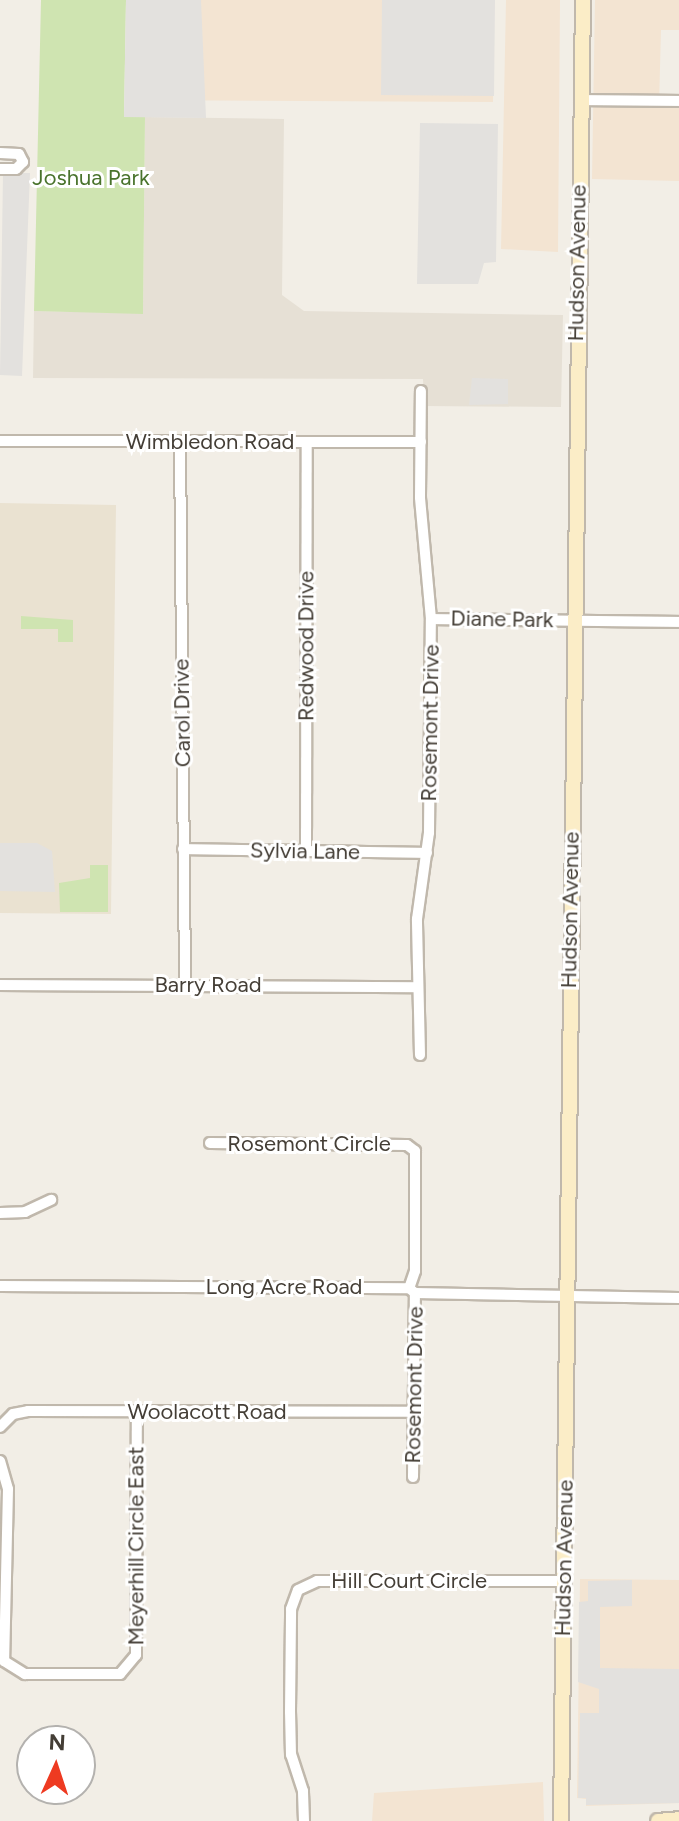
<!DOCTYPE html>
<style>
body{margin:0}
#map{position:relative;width:679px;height:1821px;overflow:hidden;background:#f2eee6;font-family:Figtree,sans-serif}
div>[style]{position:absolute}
.residential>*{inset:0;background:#e6e0d5}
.commercial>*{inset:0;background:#f3e4d2}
.education>*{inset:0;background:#eae2d1}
.green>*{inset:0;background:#cfe4b1}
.parking>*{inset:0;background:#e3e1de}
.roads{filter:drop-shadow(2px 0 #c0b8ac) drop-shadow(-2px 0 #c0b8ac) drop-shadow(0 2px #c0b8ac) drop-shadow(0 -2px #c0b8ac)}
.minor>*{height:10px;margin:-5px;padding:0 5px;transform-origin:5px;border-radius:5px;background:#fff}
.secondary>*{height:14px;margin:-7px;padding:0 7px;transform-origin:7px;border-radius:7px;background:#fbedc7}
span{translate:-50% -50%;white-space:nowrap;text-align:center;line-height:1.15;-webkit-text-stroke:6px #fff;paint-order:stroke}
.park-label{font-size:22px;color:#49732c}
.street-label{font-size:22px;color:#443e36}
.north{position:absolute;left:16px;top:1725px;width:80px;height:80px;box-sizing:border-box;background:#fff;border:2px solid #b4b2af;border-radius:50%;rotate:3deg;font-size:22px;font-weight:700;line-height:32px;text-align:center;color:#443e36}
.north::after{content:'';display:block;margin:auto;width:28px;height:36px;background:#ee3a21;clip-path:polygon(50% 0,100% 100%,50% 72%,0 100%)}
</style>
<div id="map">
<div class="residential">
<div style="clip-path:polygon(145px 117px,284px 119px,282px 295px,304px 311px,563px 315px,561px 407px,424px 406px,423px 379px,33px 378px,34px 311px,143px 313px)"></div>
</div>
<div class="commercial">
<div style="clip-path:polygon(128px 0,494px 0,493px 102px,127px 100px)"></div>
<div style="clip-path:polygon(506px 0,560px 0,558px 252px,501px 249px)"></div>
<div style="clip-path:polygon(595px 0,679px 0,679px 30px,661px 30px,659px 106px,679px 106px,679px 181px,592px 179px)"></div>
<div style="clip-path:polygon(580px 1579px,679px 1580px,679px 1803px,586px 1806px,586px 1799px,577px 1798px)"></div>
<div style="clip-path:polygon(543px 1782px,544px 1821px,372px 1821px,374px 1793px)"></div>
</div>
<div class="education">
<div style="clip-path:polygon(0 503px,116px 505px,111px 914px,0 913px)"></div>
</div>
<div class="green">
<div style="clip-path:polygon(41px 0,126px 0,124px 116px,145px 117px,143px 314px,34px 311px)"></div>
<div style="clip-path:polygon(21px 616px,73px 620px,73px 642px,58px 642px,58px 629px,21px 629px)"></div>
<div style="clip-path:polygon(90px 865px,108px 865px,108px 912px,60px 912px,59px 883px,90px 878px)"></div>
</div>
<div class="parking">
<div style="clip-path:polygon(126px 0,201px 0,206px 118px,124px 117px)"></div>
<div style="clip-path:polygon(382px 0,495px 0,494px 96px,381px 95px)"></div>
<div style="clip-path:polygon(420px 123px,498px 124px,496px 262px,484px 263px,478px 284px,417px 284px)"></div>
<div style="clip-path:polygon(3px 173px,30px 173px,22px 376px,0 375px)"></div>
<div style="clip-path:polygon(472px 378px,508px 379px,508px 404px,469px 405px)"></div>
<div style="clip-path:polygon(0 843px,37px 843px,52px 851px,55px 892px,0 891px)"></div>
<div style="clip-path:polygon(632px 1580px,632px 1606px,600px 1607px,600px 1668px,679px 1669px,679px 1803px,586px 1805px,586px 1798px,578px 1798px,580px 1713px,599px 1713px,599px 1689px,578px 1682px,579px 1602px,588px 1601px,588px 1581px)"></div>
</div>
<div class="roads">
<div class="minor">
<div style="left:580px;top:100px;width:99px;rotate:0.6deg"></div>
<div style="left:0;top:153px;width:19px;rotate:3deg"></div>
<div style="left:19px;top:154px;width:9px;rotate:63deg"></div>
<div style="left:23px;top:162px;width:10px;rotate:135deg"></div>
<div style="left:16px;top:169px;width:16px;rotate:180deg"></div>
<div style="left:0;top:441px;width:421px;rotate:0.1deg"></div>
<div style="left:180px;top:442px;width:542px;rotate:89.47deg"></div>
<div style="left:431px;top:619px;width:248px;rotate:0.7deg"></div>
<div style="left:183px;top:849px;width:244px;rotate:0.9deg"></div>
<div style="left:306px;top:850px;width:408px;rotate:-89.9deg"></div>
<div style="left:0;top:985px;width:416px;rotate:0.3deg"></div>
<div style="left:420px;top:1055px;width:136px;rotate:-91.3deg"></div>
<div style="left:417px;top:919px;width:87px;rotate:-82.1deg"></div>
<div style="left:429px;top:833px;width:214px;rotate:-89.5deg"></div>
<div style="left:431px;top:619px;width:122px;rotate:-95.2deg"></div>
<div style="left:420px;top:497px;width:106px;rotate:-89.5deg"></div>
<div style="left:210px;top:1143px;width:197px;rotate:0.6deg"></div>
<div style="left:407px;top:1145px;width:10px;rotate:37deg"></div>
<div style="left:415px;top:1151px;width:120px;rotate:90deg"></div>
<div style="left:415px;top:1271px;width:18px;rotate:109deg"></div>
<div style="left:0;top:1213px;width:25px;rotate:-2deg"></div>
<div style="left:25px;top:1212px;width:29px;rotate:-25deg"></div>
<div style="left:0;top:1286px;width:409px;rotate:0.3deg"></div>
<div style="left:409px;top:1288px;width:8px;rotate:40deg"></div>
<div style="left:415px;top:1293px;width:264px;rotate:1.1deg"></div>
<div style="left:0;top:1427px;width:18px;rotate:-45deg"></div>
<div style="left:13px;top:1414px;width:15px;rotate:-11deg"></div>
<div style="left:28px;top:1411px;width:386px;rotate:0.1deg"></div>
<div style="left:0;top:1461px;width:29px;rotate:74deg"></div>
<div style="left:8px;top:1489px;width:172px;rotate:91.3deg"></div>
<div style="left:4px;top:1661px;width:25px;rotate:32deg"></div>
<div style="left:25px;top:1674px;width:95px"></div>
<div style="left:120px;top:1674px;width:25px;rotate:-50deg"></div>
<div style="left:136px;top:1655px;width:244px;rotate:-89.8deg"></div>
<div style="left:413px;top:1477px;width:184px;rotate:-89.4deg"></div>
<div style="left:304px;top:1821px;width:30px;rotate:-92deg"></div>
<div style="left:303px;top:1791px;width:38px;rotate:-108deg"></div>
<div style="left:291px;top:1755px;width:43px;rotate:-91.3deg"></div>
<div style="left:290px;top:1712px;width:103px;rotate:-89.4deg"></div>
<div style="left:291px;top:1609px;width:20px;rotate:-70deg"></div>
<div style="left:298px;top:1590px;width:21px;rotate:-25deg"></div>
<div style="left:317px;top:1581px;width:247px"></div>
</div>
<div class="secondary">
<div style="left:561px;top:1821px;width:1821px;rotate:-89.31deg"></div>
<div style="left:658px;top:1821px;width:21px;rotate:-5deg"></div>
</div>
</div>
<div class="park-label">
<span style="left:91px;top:178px">Joshua Park</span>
</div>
<div class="street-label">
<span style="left:577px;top:263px;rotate:-89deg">Hudson Avenue</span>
<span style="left:210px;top:442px">Wimbledon Road</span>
<span style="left:502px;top:619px;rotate:1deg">Diane Park</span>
<span style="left:306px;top:646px;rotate:-90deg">Redwood Drive</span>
<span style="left:182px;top:713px;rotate:-91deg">Carol Drive</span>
<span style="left:430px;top:723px;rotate:-89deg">Rosemont Drive</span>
<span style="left:305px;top:851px;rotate:1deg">Sylvia Lane</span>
<span style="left:570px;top:910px;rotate:-89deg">Hudson Avenue</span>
<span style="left:208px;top:985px">Barry Road</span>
<span style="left:309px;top:1144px">Rosemont Circle</span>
<span style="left:284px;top:1287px">Long Acre Road</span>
<span style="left:414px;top:1385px;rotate:-89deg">Rosemont Drive</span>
<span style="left:207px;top:1412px">Woolacott Road</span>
<span style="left:136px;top:1546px;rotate:-90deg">Meyerhill Circle East</span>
<span style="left:564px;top:1558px;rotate:-89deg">Hudson Avenue</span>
<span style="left:409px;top:1581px">Hill Court Circle</span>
</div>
<div class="north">N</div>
</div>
